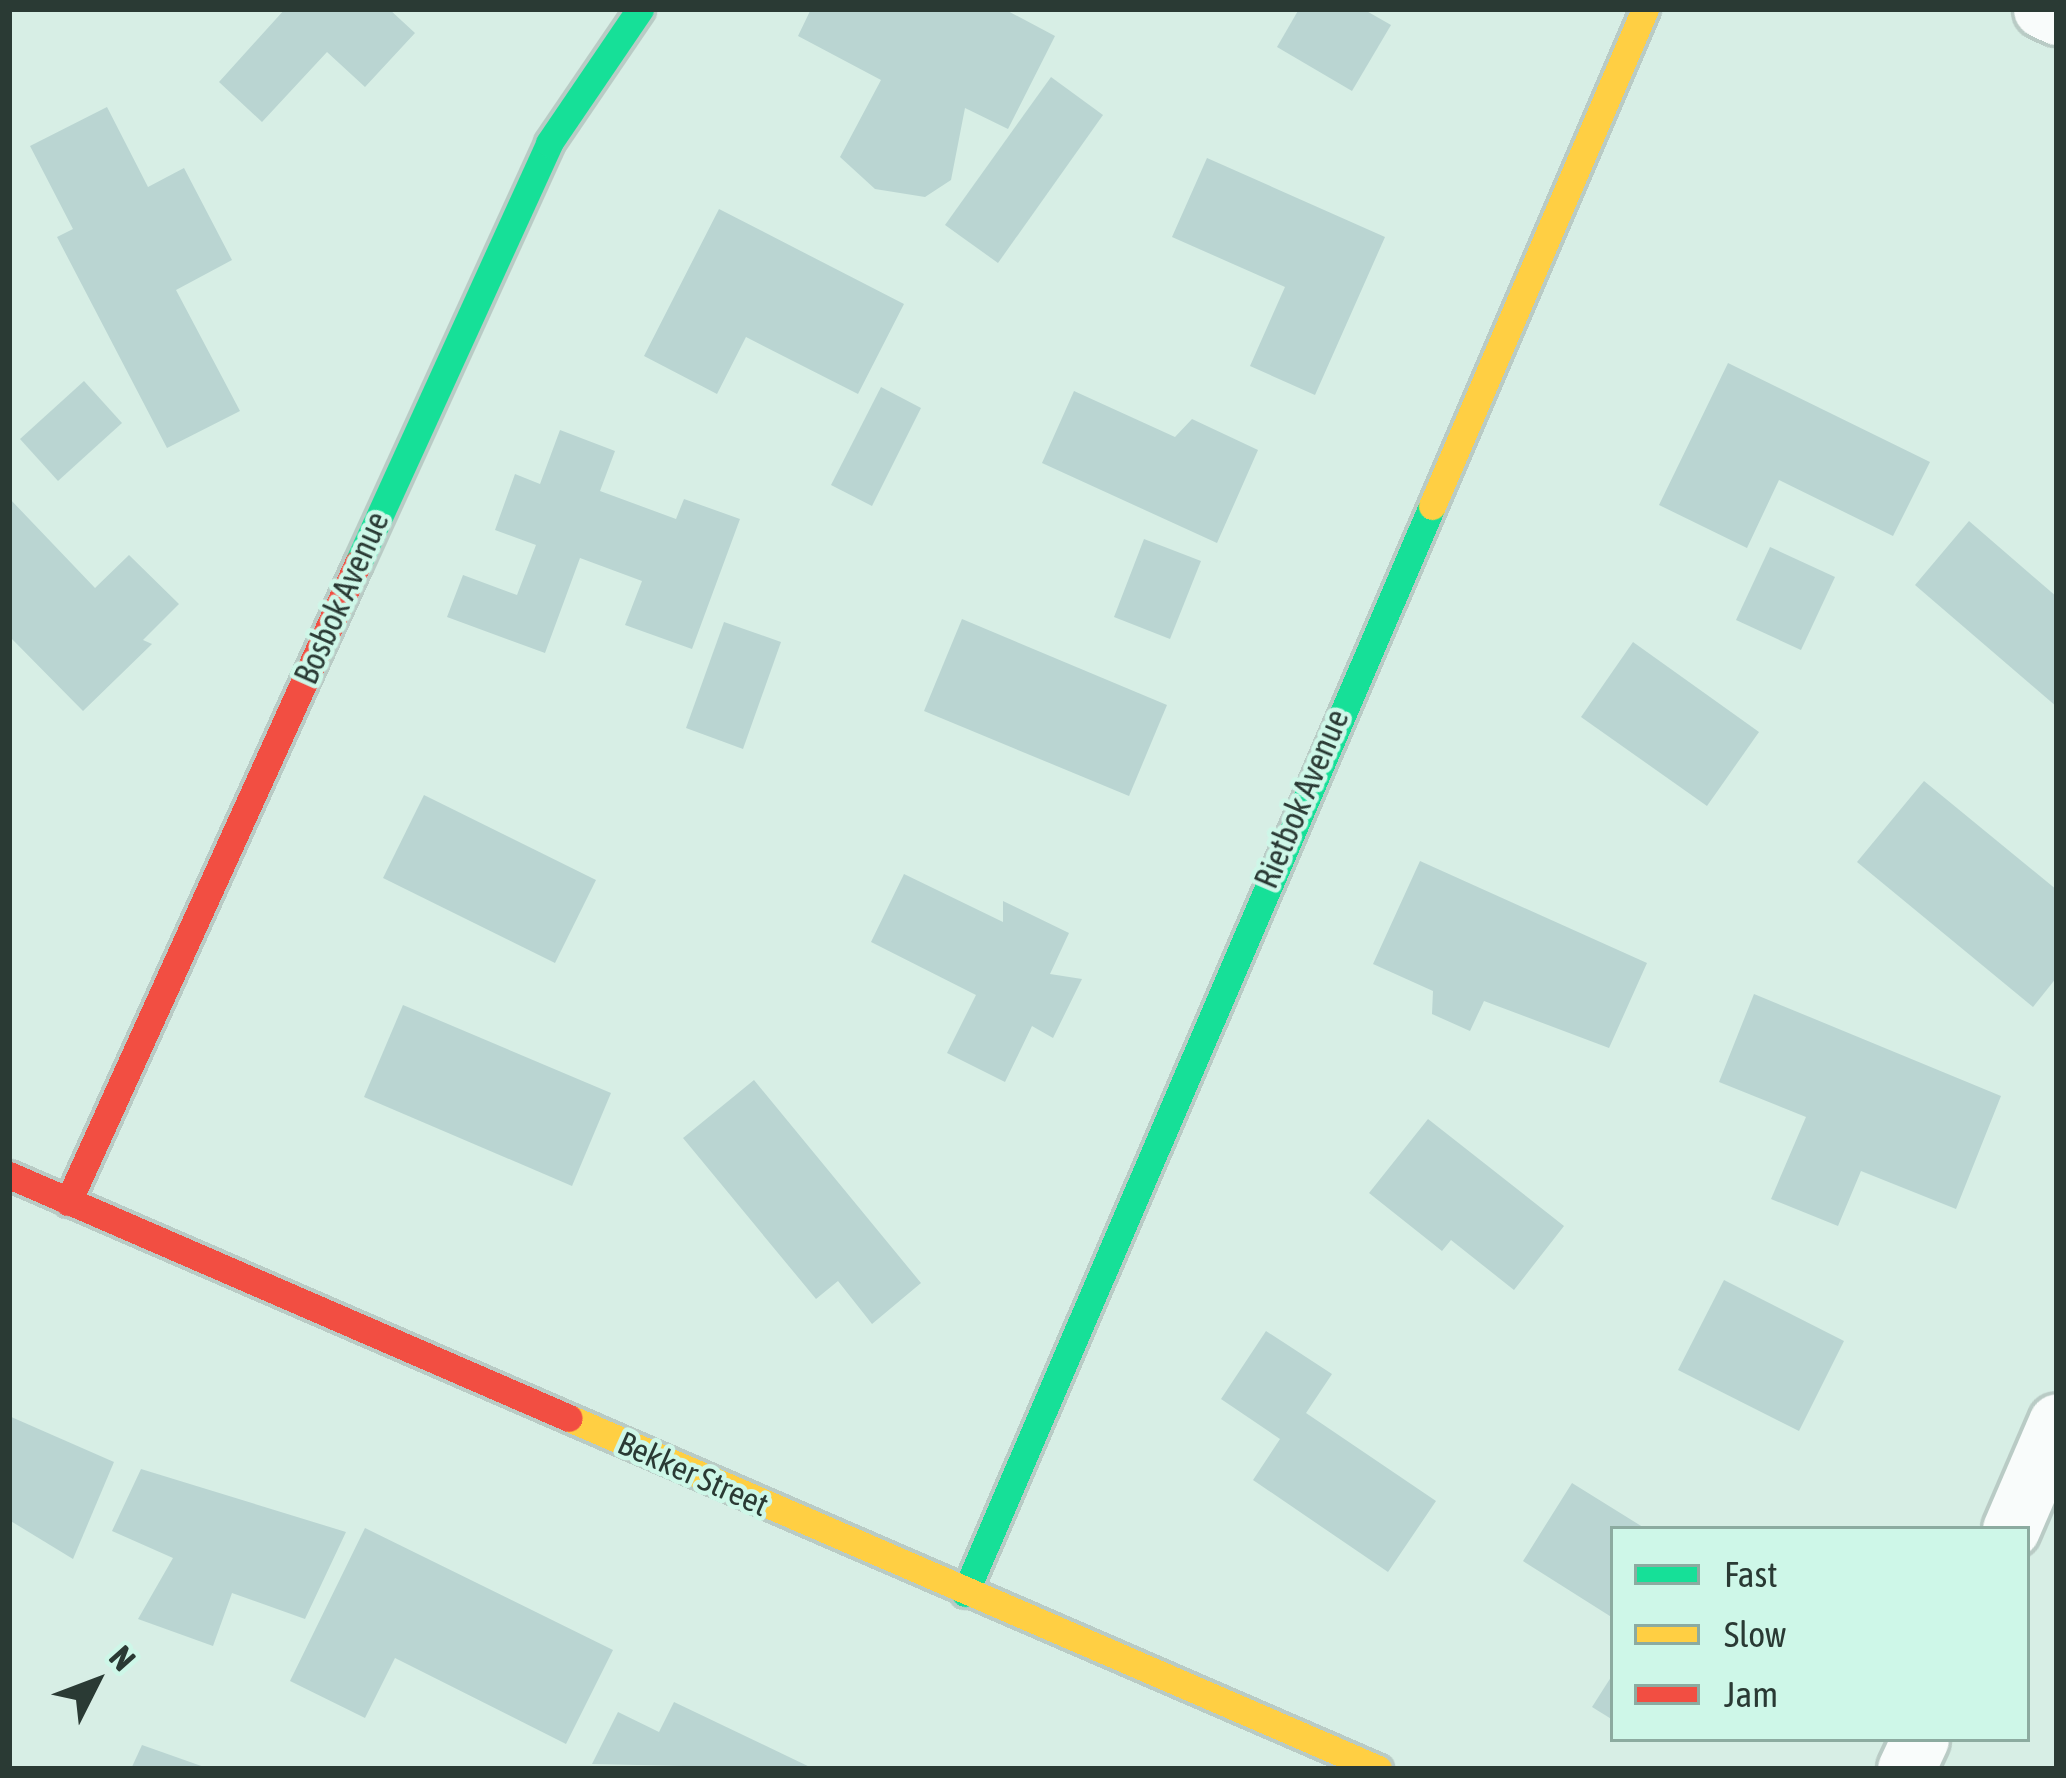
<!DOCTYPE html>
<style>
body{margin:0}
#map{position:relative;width:2066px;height:1778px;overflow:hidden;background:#d7eee5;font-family:"Asap Condensed",sans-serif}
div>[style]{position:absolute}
.building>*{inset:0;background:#bad5d2}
.roads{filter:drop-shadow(3px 0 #b9cbc5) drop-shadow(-3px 0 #b9cbc5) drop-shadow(0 3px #b9cbc5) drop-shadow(0 -3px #b9cbc5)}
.street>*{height:57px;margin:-28.5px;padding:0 28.5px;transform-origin:28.5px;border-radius:28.5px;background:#f9fcfb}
.fast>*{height:27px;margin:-13.5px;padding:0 13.5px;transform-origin:13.5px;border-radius:13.5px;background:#16e098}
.slow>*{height:27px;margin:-13.5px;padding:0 13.5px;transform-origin:13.5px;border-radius:13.5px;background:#ffcf43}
.jam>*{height:27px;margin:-13.5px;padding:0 13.5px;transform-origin:13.5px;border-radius:13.5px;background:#f24e42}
span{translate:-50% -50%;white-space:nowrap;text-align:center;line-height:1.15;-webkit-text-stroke:9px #cef7e8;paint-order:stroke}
.street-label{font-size:33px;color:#2a3a34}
.frame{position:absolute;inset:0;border:12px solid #2a3a34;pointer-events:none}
.legend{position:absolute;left:1610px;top:1526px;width:420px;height:216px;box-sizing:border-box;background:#cef7e8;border:3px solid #8caba0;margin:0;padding:15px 21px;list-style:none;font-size:36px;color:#2a3a34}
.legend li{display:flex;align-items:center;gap:24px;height:60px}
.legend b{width:60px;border:3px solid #8caba0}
.north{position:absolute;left:36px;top:1622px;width:120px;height:120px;-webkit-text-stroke:9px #cef7e8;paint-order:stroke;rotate:48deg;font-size:33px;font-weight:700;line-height:48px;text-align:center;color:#2a3a34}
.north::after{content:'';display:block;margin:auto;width:42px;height:54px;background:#2a3a34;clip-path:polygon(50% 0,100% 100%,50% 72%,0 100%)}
</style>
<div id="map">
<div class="building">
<div style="clip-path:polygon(285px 9px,389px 9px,415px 33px,365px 87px,327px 52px,262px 122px,219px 82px)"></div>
<div style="clip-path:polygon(811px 9px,1004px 9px,1055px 36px,1008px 129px,965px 108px,951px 180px,925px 197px,875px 189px,840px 157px,881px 80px,798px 36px)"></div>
<div style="clip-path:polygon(1299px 9px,1363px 9px,1391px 25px,1352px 91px,1277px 47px)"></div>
<div style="clip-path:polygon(1051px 77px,1103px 115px,998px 263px,945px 225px)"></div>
<div style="clip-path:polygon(107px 107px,148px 187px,184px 168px,232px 260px,176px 290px,240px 411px,167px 448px,57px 237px,73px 229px,30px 146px)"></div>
<div style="clip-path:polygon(1207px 158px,1385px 237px,1315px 395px,1250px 366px,1285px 287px,1172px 237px)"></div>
<div style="clip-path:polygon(719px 209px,904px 304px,858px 394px,746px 337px,717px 394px,644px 356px)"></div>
<div style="clip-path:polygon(1728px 363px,1930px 462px,1893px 536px,1779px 480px,1747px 548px,1659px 505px)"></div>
<div style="clip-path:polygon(84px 381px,122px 423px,58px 481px,20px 439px)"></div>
<div style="clip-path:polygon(881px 387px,921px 408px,872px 506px,831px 485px)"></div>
<div style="clip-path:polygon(1074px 391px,1175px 437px,1192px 419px,1258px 450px,1217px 543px,1042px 463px)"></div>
<div style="clip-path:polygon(560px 430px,615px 451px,600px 491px,676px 519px,684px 499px,740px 519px,692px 649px,625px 625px,642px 581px,580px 558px,545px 653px,447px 617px,463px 575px,517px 595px,536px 545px,495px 530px,515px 474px,540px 484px)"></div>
<div style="clip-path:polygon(9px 498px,95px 588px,129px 555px,179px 604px,143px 640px,152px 644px,83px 711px,9px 636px)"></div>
<div style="clip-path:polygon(1969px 521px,2057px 597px,2057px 707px,1915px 585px)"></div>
<div style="clip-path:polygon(1144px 539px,1201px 561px,1170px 639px,1114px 617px)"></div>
<div style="clip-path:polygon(1770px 547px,1835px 577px,1801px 650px,1736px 620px)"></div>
<div style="clip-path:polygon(962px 619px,1167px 705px,1129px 796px,924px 711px)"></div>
<div style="clip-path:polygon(724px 622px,781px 642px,743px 749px,686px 728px)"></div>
<div style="clip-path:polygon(1633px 642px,1759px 732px,1707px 806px,1581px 717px)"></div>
<div style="clip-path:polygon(1924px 781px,2057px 890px,2057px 977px,2033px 1007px,1857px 862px)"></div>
<div style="clip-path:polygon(424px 795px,596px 880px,555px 963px,383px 878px)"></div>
<div style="clip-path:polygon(1420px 861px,1647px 963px,1609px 1048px,1484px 1001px,1470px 1031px,1432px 1014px,1433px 991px,1373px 964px)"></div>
<div style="clip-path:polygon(904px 874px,1003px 922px,1003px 901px,1069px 933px,1050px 974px,1082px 979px,1053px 1038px,1032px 1026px,1005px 1082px,947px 1053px,976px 995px,871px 942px)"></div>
<div style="clip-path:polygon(1754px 994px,2001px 1096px,1956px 1209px,1861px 1171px,1838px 1226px,1771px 1199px,1806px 1117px,1719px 1082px)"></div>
<div style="clip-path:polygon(403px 1005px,611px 1093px,572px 1186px,364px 1097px)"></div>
<div style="clip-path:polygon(754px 1080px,921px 1283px,872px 1324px,838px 1281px,816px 1299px,683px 1138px)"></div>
<div style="clip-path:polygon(1428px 1119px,1564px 1226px,1514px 1290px,1451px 1240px,1442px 1251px,1369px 1193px)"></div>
<div style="clip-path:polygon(1724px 1280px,1844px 1341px,1799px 1431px,1678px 1370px)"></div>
<div style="clip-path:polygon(1266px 1331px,1332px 1374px,1306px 1413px,1436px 1501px,1388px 1572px,1253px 1480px,1280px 1439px,1221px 1399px)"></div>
<div style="clip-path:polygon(9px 1416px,114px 1462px,73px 1559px,9px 1520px)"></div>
<div style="clip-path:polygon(141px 1469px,346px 1532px,305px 1619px,232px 1593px,213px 1646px,138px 1619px,173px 1558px,112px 1531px)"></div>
<div style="clip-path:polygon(1572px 1483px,1646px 1529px,1613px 1529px,1613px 1618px,1523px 1561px)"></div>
<div style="clip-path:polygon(365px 1528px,613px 1650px,566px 1744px,395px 1658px,365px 1718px,290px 1681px)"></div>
<div style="clip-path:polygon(1613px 1674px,1613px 1720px,1592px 1707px)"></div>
<div style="clip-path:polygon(674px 1702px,814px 1769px,592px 1764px,618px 1712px,659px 1732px)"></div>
<div style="clip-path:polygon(142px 1745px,207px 1768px,206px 1769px,131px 1769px)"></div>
</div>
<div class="roads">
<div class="street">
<div style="left:2042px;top:9px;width:17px;rotate:25deg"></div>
<div style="left:2011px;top:1529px;width:116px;rotate:-66.7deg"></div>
<div style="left:1906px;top:1769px;width:33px;rotate:-65deg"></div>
</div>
<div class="fast">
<div style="left:358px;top:563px;width:461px;rotate:-65.5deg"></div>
<div style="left:549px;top:143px;width:162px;rotate:-55.8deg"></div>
<div style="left:965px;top:1593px;width:1183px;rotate:-66.75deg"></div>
</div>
<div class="slow">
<div style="left:1432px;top:506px;width:541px;rotate:-66.8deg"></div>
<div style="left:569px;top:1418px;width:882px;rotate:23.45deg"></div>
</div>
<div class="jam">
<div style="left:9px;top:1175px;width:610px;rotate:23.46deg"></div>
<div style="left:68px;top:1202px;width:702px;rotate:-65.59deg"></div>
</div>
</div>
<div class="street-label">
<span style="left:342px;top:598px;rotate:-66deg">Bosbok Avenue</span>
<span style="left:1302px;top:799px;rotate:-67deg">Rietbok Avenue</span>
<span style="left:693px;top:1474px;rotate:24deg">Bekker Street</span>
</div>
<div class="frame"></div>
<ul class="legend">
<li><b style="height:15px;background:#16e098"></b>Fast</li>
<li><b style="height:15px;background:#ffcf43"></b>Slow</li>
<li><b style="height:15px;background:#f24e42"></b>Jam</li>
</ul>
<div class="north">N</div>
</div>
